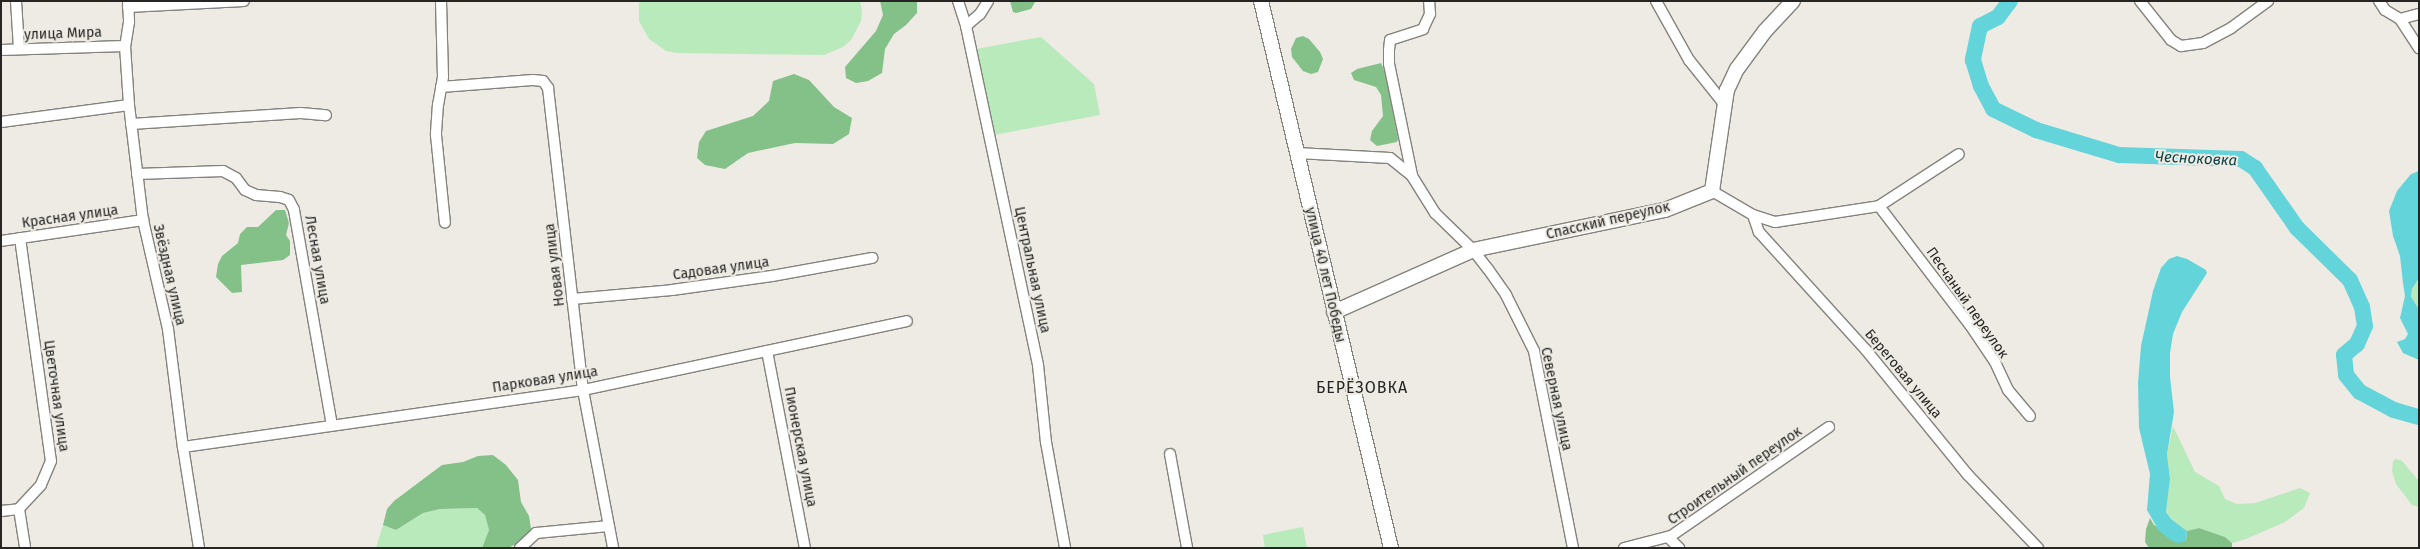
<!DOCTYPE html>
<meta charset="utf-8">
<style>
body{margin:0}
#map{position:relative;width:2420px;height:549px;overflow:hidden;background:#edebe4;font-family:"Fira Sans",sans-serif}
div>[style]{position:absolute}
.green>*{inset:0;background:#b9eabc}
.forest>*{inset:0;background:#83c188}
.water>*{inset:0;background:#64d4db}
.river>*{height:16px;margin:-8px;padding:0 8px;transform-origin:8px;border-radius:8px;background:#64d4db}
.roads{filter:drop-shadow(1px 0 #84827c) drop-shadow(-1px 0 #84827c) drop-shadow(0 1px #84827c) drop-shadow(0 -1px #84827c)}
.street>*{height:10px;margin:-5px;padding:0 5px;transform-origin:5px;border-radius:5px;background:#fff}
.secondary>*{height:14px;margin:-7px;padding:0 7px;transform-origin:7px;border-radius:7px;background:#fff}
span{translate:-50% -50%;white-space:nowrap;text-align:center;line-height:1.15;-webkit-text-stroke:4px #edebe4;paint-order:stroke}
.street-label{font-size:14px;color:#262523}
.water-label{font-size:15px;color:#0a4043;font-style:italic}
.quarter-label{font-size:16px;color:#262523;letter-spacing:1px}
.frame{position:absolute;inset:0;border:2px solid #262523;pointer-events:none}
</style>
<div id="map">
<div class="green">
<div style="clip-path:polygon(639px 1px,860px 1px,862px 11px,861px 21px,851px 40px,843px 47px,824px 55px,677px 53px,666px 51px,649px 39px,639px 21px)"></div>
<div style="clip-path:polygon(1041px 37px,1094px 84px,1100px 115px,994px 135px,976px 49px)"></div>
<div style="clip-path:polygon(2419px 278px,2419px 309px,2411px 297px,2412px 289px)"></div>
<div style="clip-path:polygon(2173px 426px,2195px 472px,2219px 486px,2225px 499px,2237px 504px,2255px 503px,2300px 488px,2310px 493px,2304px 508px,2285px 522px,2246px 539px,2232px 543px,2225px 537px,2199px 528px,2187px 531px,2171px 519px,2166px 512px,2170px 479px,2167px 454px)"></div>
<div style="clip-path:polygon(2396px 459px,2402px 461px,2419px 481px,2419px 507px,2412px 505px,2396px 484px,2392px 471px,2393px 461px)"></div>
<div style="clip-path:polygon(477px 508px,485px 515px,489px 530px,482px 548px,376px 548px,383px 525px,396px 530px,423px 513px,440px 509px)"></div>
<div style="clip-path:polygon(1303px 527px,1307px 548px,1265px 548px,1263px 535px)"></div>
</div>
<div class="forest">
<div style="clip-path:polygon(880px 1px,917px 1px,917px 13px,906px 25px,894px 34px,885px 49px,882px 73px,868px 81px,856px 83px,846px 78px,845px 67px,876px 31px,883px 15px)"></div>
<div style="clip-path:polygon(1010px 1px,1035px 1px,1035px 2px,1031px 9px,1016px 13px,1013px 12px)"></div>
<div style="clip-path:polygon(1303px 36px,1309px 39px,1320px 52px,1323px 59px,1318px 72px,1311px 74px,1303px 71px,1292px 57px,1291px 49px,1296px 38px)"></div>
<div style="clip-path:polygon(1381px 63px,1385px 72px,1398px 139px,1397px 142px,1377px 146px,1370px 140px,1372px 131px,1383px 116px,1381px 95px,1376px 87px,1354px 80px,1351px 73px,1357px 69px)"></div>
<div style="clip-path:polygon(794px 74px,809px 80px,834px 107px,852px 118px,849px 134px,833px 144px,795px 143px,748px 153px,725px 169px,705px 165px,697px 158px,699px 142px,706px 131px,753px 116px,769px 101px,773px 81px)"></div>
<div style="clip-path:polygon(276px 210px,285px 210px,289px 223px,286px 235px,290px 241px,290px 255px,283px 260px,241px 265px,242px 292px,232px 293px,216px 277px,218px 264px,222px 256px,238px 243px,240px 234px,247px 227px,258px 227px)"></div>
<div style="clip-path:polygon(493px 455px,506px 465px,518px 480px,521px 502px,529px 516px,531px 529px,524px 540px,508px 548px,482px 548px,489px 530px,485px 515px,477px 508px,440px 509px,423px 513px,396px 530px,383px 525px,387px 509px,394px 501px,442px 465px,463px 462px,478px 456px)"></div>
<div style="clip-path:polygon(2150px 518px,2154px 525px,2186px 541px,2187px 531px,2199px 528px,2225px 537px,2232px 543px,2232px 548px,2149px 548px,2145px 542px,2146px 529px)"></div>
</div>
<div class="water">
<div style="clip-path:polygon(2419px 171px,2419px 278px,2412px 289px,2411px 297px,2419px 309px,2419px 360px,2403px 353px,2397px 342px,2405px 339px,2408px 334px,2400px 318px,2405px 296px,2403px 283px,2400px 256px,2393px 236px,2389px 211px,2397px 191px,2411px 174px)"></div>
<div style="clip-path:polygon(2177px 256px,2187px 259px,2206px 270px,2207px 273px,2182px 312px,2173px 334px,2170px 353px,2170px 377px,2174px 412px,2167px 454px,2170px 479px,2166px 512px,2171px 519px,2187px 531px,2186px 541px,2178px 543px,2172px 541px,2159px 531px,2147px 510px,2150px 474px,2139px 428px,2138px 383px,2141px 346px,2153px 291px,2161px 268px,2169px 259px)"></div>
</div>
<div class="river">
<div style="left:2010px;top:1px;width:20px;rotate:127deg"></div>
<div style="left:1998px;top:17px;width:20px;rotate:153deg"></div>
<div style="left:1980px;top:26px;width:35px;rotate:102deg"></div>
<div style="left:1973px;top:60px;width:27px;rotate:73deg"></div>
<div style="left:1981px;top:86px;width:26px;rotate:62deg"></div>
<div style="left:1993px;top:109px;width:48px;rotate:26deg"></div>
<div style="left:2036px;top:130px;width:87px;rotate:16.8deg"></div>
<div style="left:2119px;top:155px;width:122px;rotate:1.9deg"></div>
<div style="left:2241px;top:159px;width:17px;rotate:33deg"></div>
<div style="left:2255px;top:168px;width:73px;rotate:55deg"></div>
<div style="left:2297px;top:228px;width:74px;rotate:44.5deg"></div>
<div style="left:2350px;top:280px;width:30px;rotate:66deg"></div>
<div style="left:2362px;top:307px;width:19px;rotate:81deg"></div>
<div style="left:2365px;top:326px;width:20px;rotate:114deg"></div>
<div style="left:2357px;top:344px;width:17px;rotate:140deg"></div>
<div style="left:2344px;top:355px;width:20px;rotate:84deg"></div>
<div style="left:2346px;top:375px;width:22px;rotate:51deg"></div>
<div style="left:2360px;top:392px;width:38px;rotate:28deg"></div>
<div style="left:2394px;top:410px;width:26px;rotate:16deg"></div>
</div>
<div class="roads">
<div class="street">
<div style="left:16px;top:1px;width:48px;rotate:86.4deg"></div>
<div style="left:128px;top:1px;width:21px;rotate:87deg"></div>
<div style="left:129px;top:22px;width:24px;rotate:99deg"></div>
<div style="left:125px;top:46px;width:59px;rotate:86.1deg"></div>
<div style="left:129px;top:105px;width:116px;rotate:83.1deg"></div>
<div style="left:143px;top:220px;width:112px;rotate:77.1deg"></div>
<div style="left:168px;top:329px;width:119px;rotate:82.8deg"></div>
<div style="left:183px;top:447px;width:102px;rotate:81deg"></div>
<div style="left:441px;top:1px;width:76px;rotate:88.5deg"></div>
<div style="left:443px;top:77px;width:27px;rotate:100deg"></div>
<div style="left:438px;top:104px;width:31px;rotate:94deg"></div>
<div style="left:436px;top:135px;width:88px;rotate:84.2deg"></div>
<div style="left:958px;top:1px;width:26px;rotate:72deg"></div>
<div style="left:966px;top:26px;width:347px;rotate:78deg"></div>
<div style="left:1038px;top:365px;width:77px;rotate:84.1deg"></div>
<div style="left:1046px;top:442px;width:108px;rotate:79.8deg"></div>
<div style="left:1656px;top:1px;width:68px;rotate:60.8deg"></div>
<div style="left:1689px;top:60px;width:58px;rotate:51.3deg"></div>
<div style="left:2140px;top:1px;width:50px;rotate:51.5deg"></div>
<div style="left:2171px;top:40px;width:12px;rotate:31deg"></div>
<div style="left:2181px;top:46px;width:22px;rotate:-8deg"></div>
<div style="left:2203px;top:43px;width:32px;rotate:-28deg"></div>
<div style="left:2231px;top:28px;width:46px;rotate:-36.1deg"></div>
<div style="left:2379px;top:1px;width:11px;rotate:56deg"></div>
<div style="left:2385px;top:10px;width:17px;rotate:31deg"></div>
<div style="left:2400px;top:19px;width:35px;rotate:57deg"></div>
<div style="left:128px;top:7px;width:116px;rotate:-3deg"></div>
<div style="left:2400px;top:19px;width:20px;rotate:-15deg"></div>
<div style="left:966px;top:26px;width:18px;rotate:-41deg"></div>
<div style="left:980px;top:14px;width:15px;rotate:-58deg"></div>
<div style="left:1px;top:50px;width:124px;rotate:-1.8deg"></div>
<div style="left:441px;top:87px;width:92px;rotate:-4.4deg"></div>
<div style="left:533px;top:80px;width:10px;rotate:6deg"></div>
<div style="left:543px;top:81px;width:9px;rotate:54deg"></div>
<div style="left:548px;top:88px;width:304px;rotate:83.4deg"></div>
<div style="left:583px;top:390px;width:161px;rotate:79.2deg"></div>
<div style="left:1px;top:122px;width:129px;rotate:-7.6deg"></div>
<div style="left:131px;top:124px;width:170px;rotate:-3.7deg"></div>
<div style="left:301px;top:113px;width:25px;rotate:5deg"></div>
<div style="left:1297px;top:153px;width:93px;rotate:3.1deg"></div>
<div style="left:1390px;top:158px;width:28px;rotate:39deg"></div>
<div style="left:1412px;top:176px;width:44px;rotate:58.1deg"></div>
<div style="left:1435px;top:213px;width:53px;rotate:44.2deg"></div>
<div style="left:1473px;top:250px;width:24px;rotate:52deg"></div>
<div style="left:1488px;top:269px;width:32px;rotate:55deg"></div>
<div style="left:1506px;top:295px;width:63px;rotate:63.4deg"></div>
<div style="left:1534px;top:351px;width:201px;rotate:78.8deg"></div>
<div style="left:137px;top:174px;width:86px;rotate:-2deg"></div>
<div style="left:223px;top:171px;width:15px;rotate:28deg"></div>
<div style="left:236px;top:178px;width:15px;rotate:53deg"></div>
<div style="left:245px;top:190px;width:12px;rotate:24deg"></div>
<div style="left:256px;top:195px;width:24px;rotate:5deg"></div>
<div style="left:280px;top:197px;width:9px;rotate:18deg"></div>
<div style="left:289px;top:200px;width:11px;rotate:63deg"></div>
<div style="left:294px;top:210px;width:218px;rotate:80deg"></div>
<div style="left:1412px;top:175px;width:113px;rotate:-101.7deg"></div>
<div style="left:1389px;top:64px;width:14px;rotate:-90deg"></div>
<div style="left:1389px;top:50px;width:10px;rotate:-84deg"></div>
<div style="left:1390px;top:40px;width:35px;rotate:-18deg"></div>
<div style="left:1423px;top:29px;width:17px;rotate:-65deg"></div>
<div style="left:1430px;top:14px;width:13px;rotate:-94deg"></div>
<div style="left:1712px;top:191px;width:48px;rotate:30.3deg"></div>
<div style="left:1753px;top:215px;width:23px;rotate:18deg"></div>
<div style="left:1775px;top:222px;width:105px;rotate:-8.7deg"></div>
<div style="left:1879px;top:206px;width:95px;rotate:-33deg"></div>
<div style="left:1879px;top:206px;width:150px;rotate:52.6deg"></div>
<div style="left:1970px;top:325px;width:45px;rotate:56deg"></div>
<div style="left:1995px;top:362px;width:31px;rotate:65deg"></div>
<div style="left:2008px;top:390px;width:34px;rotate:50deg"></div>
<div style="left:1753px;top:215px;width:18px;rotate:71deg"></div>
<div style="left:1759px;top:232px;width:159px;rotate:47.8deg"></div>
<div style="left:1866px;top:350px;width:161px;rotate:50.8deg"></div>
<div style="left:1968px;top:475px;width:101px;rotate:46.2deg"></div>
<div style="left:20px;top:238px;width:225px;rotate:82.1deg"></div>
<div style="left:51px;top:461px;width:26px;rotate:113deg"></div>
<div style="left:41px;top:485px;width:33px;rotate:133deg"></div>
<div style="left:19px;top:509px;width:39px;rotate:81deg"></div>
<div style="left:1px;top:241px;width:144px;rotate:-8.4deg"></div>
<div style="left:572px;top:299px;width:100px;rotate:-5.1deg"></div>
<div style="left:672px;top:290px;width:101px;rotate:-8deg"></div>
<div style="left:772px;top:276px;width:102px;rotate:-10.2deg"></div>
<div style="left:767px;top:351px;width:201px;rotate:79.1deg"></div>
<div style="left:183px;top:447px;width:404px;rotate:-8.1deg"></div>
<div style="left:583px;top:390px;width:331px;rotate:-12deg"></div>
<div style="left:1170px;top:454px;width:96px;rotate:79.7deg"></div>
<div style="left:1px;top:511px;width:18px;rotate:-6deg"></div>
<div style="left:1668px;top:537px;width:16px;rotate:45deg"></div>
<div style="left:520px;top:548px;width:22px;rotate:-43deg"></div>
<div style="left:536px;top:533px;width:73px;rotate:-5.5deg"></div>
<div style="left:1624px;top:548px;width:49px;rotate:-14.3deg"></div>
<div style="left:1671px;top:536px;width:192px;rotate:-34.6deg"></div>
</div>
<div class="secondary">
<div style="left:1261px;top:1px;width:562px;rotate:76.63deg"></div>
<div style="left:1334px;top:312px;width:152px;rotate:-24deg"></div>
<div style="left:1473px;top:250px;width:196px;rotate:-11.8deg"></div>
<div style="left:1665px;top:210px;width:51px;rotate:-22deg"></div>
<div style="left:1712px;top:191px;width:102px;rotate:-81.6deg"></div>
<div style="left:1727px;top:90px;width:23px;rotate:-65deg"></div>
<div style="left:1737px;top:69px;width:47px;rotate:-53.6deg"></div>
<div style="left:1765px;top:31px;width:41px;rotate:-47deg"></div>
</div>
</div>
<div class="street-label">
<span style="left:63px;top:34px;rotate:-2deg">улица Мира</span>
<span style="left:70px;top:217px;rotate:-8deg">Красная улица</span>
<span style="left:1608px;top:221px;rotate:-13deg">Спасский переулок</span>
<span style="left:317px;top:260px;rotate:80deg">Лесная улица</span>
<span style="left:555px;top:265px;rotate:-97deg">Новая улица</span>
<span style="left:721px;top:269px;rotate:-8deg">Садовая улица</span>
<span style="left:1032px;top:270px;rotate:78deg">Центральная улица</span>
<span style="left:169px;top:275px;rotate:77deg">Звёздная улица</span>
<span style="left:1325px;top:275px;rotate:77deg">улица 40 лет Победы</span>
<span style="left:1967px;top:303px;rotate:55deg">Песчаный переулок</span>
<span style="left:1903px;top:374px;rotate:50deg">Береговая улица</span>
<span style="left:545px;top:380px;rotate:-9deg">Парковая улица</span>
<span style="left:56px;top:396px;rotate:82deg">Цветочная улица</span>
<span style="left:1556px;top:399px;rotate:78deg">Северная улица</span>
<span style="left:800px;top:447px;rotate:79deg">Пионерская улица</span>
<span style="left:1735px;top:476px;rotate:-35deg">Строительный переулок</span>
</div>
<div class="water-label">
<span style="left:2196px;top:159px;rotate:3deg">Чесноковка</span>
</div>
<div class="quarter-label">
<span style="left:1362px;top:388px">БЕРЁЗОВКА</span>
</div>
<div class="frame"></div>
</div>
